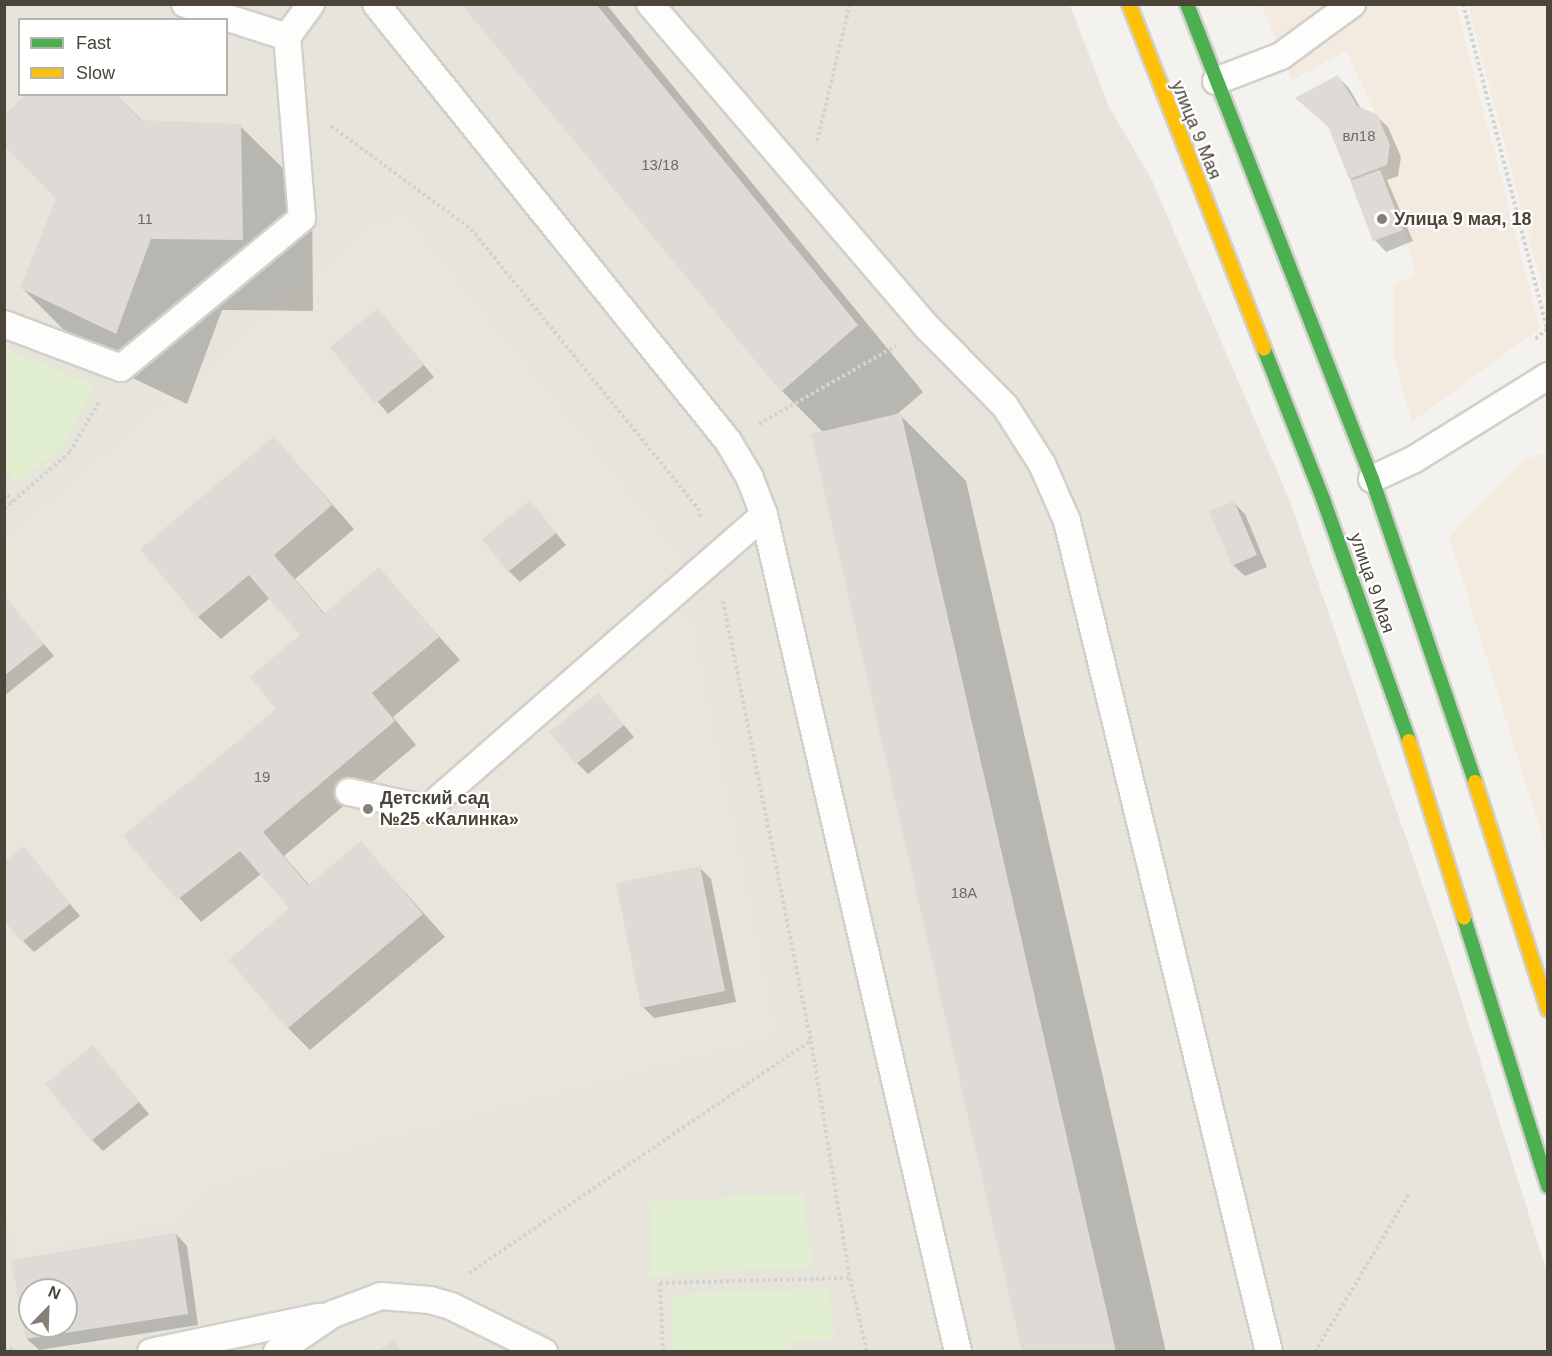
<!DOCTYPE html>
<meta charset="utf-8">
<style>
body{margin:0}
#map{position:relative;width:1552px;height:1356px;overflow:hidden;background:#f4f2ee;font-family:Arial,sans-serif}
div>[style]{position:absolute}
.residential>*{inset:0;background:#e7e4dc}
.commercial>*{inset:0;background:#f3ebdf}
.education>*{inset:0;background:#eae5da}
.green>*{inset:0;background:#e1eecf}
.shadow>*{inset:0;background:#0003}
.building>*{inset:0;background:#dedbd6}
.path>*{height:4px;margin-top:-2px;transform-origin:0;background:repeating-linear-gradient(90deg,#d3d2cc 0 3px,transparent 0 6px)}
.roads{filter:drop-shadow(2px 0 #d2d0cb) drop-shadow(-2px 0 #d2d0cb) drop-shadow(0 2px #d2d0cb) drop-shadow(0 -2px #d2d0cb)}
.lane>*{height:26px;margin:-13px;padding:0 13px;transform-origin:13px;border-radius:13px;background:#fdfdfc}
.fast>*{height:14px;margin:-7px;padding:0 7px;transform-origin:7px;border-radius:7px;background:#4caf50}
.slow>*{height:14px;margin:-7px;padding:0 7px;transform-origin:7px;border-radius:7px;background:#ffc107}
.dots>*{width:16px;height:16px;translate:-50% -50%;box-sizing:border-box;border:3px solid #fff;border-radius:50%}
span{translate:-50% -50%;white-space:nowrap;text-align:center;line-height:1.15;-webkit-text-stroke:4.5px #fff;paint-order:stroke}
.number-label{font-size:15px;color:#706a61}
.number-label span{-webkit-text-stroke-width:0}
.street-label{font-size:18px;color:#4b4439}
.poi-label{font-size:18px;color:#4b4439;font-weight:700}
.left{translate:0 -50%;text-align:left}
.frame{position:absolute;inset:0;border:6px solid #4b4439;pointer-events:none}
.legend{position:absolute;left:18px;top:18px;width:210px;height:78px;box-sizing:border-box;background:#fff;border:2px solid #b7b4b0;margin:0;padding:8px 10px;list-style:none;font-size:18px;color:#4b4439}
.legend li{display:flex;align-items:center;gap:12px;height:30px}
.legend b{width:30px;border:2px solid #b7b4b0}
.north{position:absolute;left:18px;top:1278px;width:60px;height:60px;box-sizing:border-box;background:#fff;border:2px solid #b7b4b0;border-radius:50%;rotate:23deg;font-size:16px;font-weight:700;line-height:24px;text-align:center;color:#4b4439}
.north::after{content:'';display:block;margin:auto;width:21px;height:27px;background:#868178;clip-path:polygon(50% 0,100% 100%,50% 72%,0 100%)}
</style>
<div id="map">
<div class="residential">
<div style="clip-path:polygon(evenodd,5px 5px,1070px 5px,1109px 107px,1151px 178px,1291px 504px,1452px 971px,1547px 1272px,1547px 1351px,5px 1352px,5px 5px,20px 20px,226px 20px,226px 94px,20px 94px,20px 20px,5px 5px,30px 1290px,66px 1290px,66px 1326px,30px 1326px,30px 1290px)"></div>
</div>
<div class="commercial">
<div style="clip-path:polygon(1261px 5px,1456px 5px,1540px 328px,1412px 422px,1394px 357px,1393px 285px,1416px 275px,1403px 230px,1378px 168px,1387px 164px,1390px 145px,1346px 51px,1292px 80px)"></div>
<div style="clip-path:polygon(1468px 5px,1547px 5px,1547px 305px)"></div>
<div style="clip-path:polygon(1547px 452px,1548px 452px,1547px 852px,1449px 537px,1523px 460px)"></div>
</div>
<div class="education">
<div style="clip-path:polygon(408px 217px,677px 551px,685px 582px,779px 1036px,217px 1185px,174px 1222px,15px 1257px,4px 1207px,4px 540px,379px 219px)"></div>
</div>
<div class="green">
<div style="clip-path:polygon(4px 348px,95px 386px,62px 446px,17px 484px,5px 467px)"></div>
<div style="clip-path:polygon(803px 1194px,812px 1267px,650px 1275px,650px 1202px)"></div>
<div style="clip-path:polygon(828px 1288px,835px 1340px,790px 1341px,790px 1351px,673px 1351px,671px 1295px)"></div>
</div>
<div class="shadow">
<div style="clip-path:polygon(463px 4px,606px 4px,923px 392px,895px 416px,900px 415px,966px 481px,1166px 1352px,1024px 1352px,824px 433px,782px 391px)"></div>
<div style="clip-path:polygon(1338px 77px,1349px 88px,1362px 110px,1376px 116px,1388px 127px,1401px 157px,1398px 176px,1387px 180px,1413px 241px,1386px 252px,1375px 240px,1330px 128px,1297px 99px)"></div>
<div style="clip-path:polygon(115px 94px,143px 122px,240px 126px,312px 197px,313px 311px,222px 310px,187px 404px,93px 359px,22px 288px,58px 199px)"></div>
<div style="clip-path:polygon(378px 310px,434px 377px,388px 414px,332px 347px)"></div>
<div style="clip-path:polygon(274px 438px,354px 529px,295px 579px,325px 614px,379px 569px,460px 660px,393px 717px,416px 745px,284px 856px,310px 886px,361px 843px,445px 937px,310px 1050px,288px 1028px,291px 908px,261px 874px,201px 922px,125px 837px,278px 709px,302px 635px,270px 598px,221px 639px,198px 617px)"></div>
<div style="clip-path:polygon(530px 502px,566px 545px,520px 582px,509px 571px)"></div>
<div style="clip-path:polygon(1233px 502px,1245px 514px,1267px 567px,1245px 576px,1233px 565px)"></div>
<div style="clip-path:polygon(4px 597px,54px 656px,4px 696px)"></div>
<div style="clip-path:polygon(598px 695px,634px 737px,588px 774px,577px 763px)"></div>
<div style="clip-path:polygon(24px 848px,80px 916px,34px 952px,23px 941px)"></div>
<div style="clip-path:polygon(700px 868px,711px 879px,736px 1002px,654px 1018px,643px 1007px)"></div>
<div style="clip-path:polygon(93px 1047px,149px 1114px,103px 1151px,92px 1140px)"></div>
<div style="clip-path:polygon(evenodd,176px 1234px,187px 1246px,198px 1325px,39px 1350px,27px 1339px,13px 1261px,176px 1234px,30px 1290px,66px 1290px,66px 1326px,30px 1326px,30px 1290px)"></div>
</div>
<div class="building">
<div style="clip-path:polygon(461px 4px,596px 4px,858px 325px,781px 392px)"></div>
<div style="clip-path:polygon(1338px 75px,1357px 106px,1377px 114px,1390px 145px,1387px 165px,1349px 179px,1328px 126px,1295px 98px)"></div>
<div style="clip-path:polygon(27px 94px,115px 94px,140px 120px,241px 124px,243px 240px,151px 239px,116px 334px,20px 288px,56px 199px,4px 146px,4px 115px)"></div>
<div style="clip-path:polygon(1380px 170px,1403px 230px,1373px 241px,1350px 181px)"></div>
<div style="clip-path:polygon(378px 308px,424px 365px,375px 404px,330px 347px)"></div>
<div style="clip-path:polygon(901px 413px,1116px 1352px,1022px 1352px,811px 434px)"></div>
<div style="clip-path:polygon(274px 436px,332px 505px,274px 555px,324px 614px,379px 567px,439px 637px,372px 693px,395px 721px,263px 832px,308px 885px,361px 841px,423px 914px,287px 1029px,229px 960px,289px 908px,240px 851px,177px 900px,123px 836px,276px 709px,250px 677px,300px 635px,249px 575px,197px 618px,140px 549px)"></div>
<div style="clip-path:polygon(530px 500px,556px 533px,508px 572px,482px 539px)"></div>
<div style="clip-path:polygon(1234px 501px,1257px 555px,1232px 566px,1209px 511px)"></div>
<div style="clip-path:polygon(4px 595px,44px 644px,4px 676px)"></div>
<div style="clip-path:polygon(598px 693px,624px 725px,576px 764px,549px 732px)"></div>
<div style="clip-path:polygon(24px 846px,70px 904px,22px 942px,4px 920px,4px 862px)"></div>
<div style="clip-path:polygon(700px 866px,725px 991px,641px 1008px,616px 883px)"></div>
<div style="clip-path:polygon(93px 1045px,139px 1102px,91px 1141px,45px 1084px)"></div>
<div style="clip-path:polygon(evenodd,176px 1233px,188px 1314px,26px 1339px,11px 1260px,176px 1233px,30px 1290px,66px 1290px,66px 1326px,30px 1326px,30px 1290px)"></div>
<div style="clip-path:polygon(394px 1340px,402px 1352px,376px 1352px)"></div>
</div>
<div class="path">
<div style="left:1463px;top:4px;width:336px;rotate:75.5deg"></div>
<div style="left:1547px;top:329px;width:16px;rotate:140deg"></div>
<div style="left:331px;top:126px;width:174px;rotate:36.3deg"></div>
<div style="left:471px;top:229px;width:360px;rotate:50.9deg"></div>
<div style="left:698px;top:508px;width:11px;rotate:75deg"></div>
<div style="left:817px;top:141px;width:141px;rotate:-76.5deg"></div>
<div style="left:759px;top:424px;width:158px;rotate:-29.7deg"></div>
<div style="left:4px;top:490px;width:15px;rotate:53deg"></div>
<div style="left:4px;top:509px;width:87px;rotate:-40.8deg"></div>
<div style="left:70px;top:452px;width:60px;rotate:-60deg"></div>
<div style="left:723px;top:601px;width:449px;rotate:78.7deg"></div>
<div style="left:811px;top:1041px;width:240px;rotate:80.7deg"></div>
<div style="left:850px;top:1278px;width:76px;rotate:77.1deg"></div>
<div style="left:469px;top:1273px;width:413px;rotate:-34.2deg"></div>
<div style="left:4px;top:1347px;width:16px;rotate:18deg"></div>
<div style="left:663px;top:1352px;width:69px;rotate:-92.5deg"></div>
<div style="left:660px;top:1283px;width:190px;rotate:-1.5deg"></div>
<div style="left:1315px;top:1352px;width:184px;rotate:-59.3deg"></div>
</div>
<div class="roads">
<div class="lane">
<div style="left:185px;top:4px;width:107px;rotate:17.9deg"></div>
<div style="left:287px;top:37px;width:41px;rotate:-54deg"></div>
<div style="left:650px;top:4px;width:427px;rotate:49.4deg"></div>
<div style="left:928px;top:328px;width:110px;rotate:45.4deg"></div>
<div style="left:1005px;top:406px;width:69px;rotate:57.5deg"></div>
<div style="left:1042px;top:464px;width:62px;rotate:66.3deg"></div>
<div style="left:1067px;top:521px;width:855px;rotate:76.34deg"></div>
<div style="left:1216px;top:81px;width:70px;rotate:-21deg"></div>
<div style="left:1281px;top:56px;width:88px;rotate:-36.2deg"></div>
<div style="left:4px;top:324px;width:125px;rotate:20.6deg"></div>
<div style="left:121px;top:368px;width:235px;rotate:-39.6deg"></div>
<div style="left:302px;top:218px;width:182px;rotate:-94.7deg"></div>
<div style="left:1372px;top:479px;width:45px;rotate:-24.9deg"></div>
<div style="left:1413px;top:460px;width:159px;rotate:-31.9deg"></div>
<div style="left:764px;top:515px;width:859px;rotate:76.95deg"></div>
<div style="left:349px;top:792px;width:80px;rotate:12.3deg"></div>
<div style="left:427px;top:809px;width:447px;rotate:-41.1deg"></div>
<div style="left:764px;top:515px;width:40px;rotate:-111deg"></div>
<div style="left:750px;top:478px;width:43px;rotate:-120.7deg"></div>
<div style="left:728px;top:441px;width:561px;rotate:-128.85deg"></div>
<div style="left:151px;top:1352px;width:172px;rotate:-11.8deg"></div>
<div style="left:277px;top:1352px;width:68px;rotate:-34.2deg"></div>
<div style="left:333px;top:1314px;width:51px;rotate:-20.6deg"></div>
<div style="left:381px;top:1296px;width:49px;rotate:4.7deg"></div>
<div style="left:430px;top:1300px;width:22px;rotate:16deg"></div>
<div style="left:451px;top:1306px;width:104px;rotate:26.3deg"></div>
</div>
<div class="fast">
<div style="left:1187px;top:4px;width:510px;rotate:68.72deg"></div>
<div style="left:1372px;top:479px;width:320px;rotate:71.2deg"></div>
<div style="left:1264px;top:349px;width:161px;rotate:68.5deg"></div>
<div style="left:1323px;top:499px;width:257px;rotate:70.4deg"></div>
<div style="left:1464px;top:918px;width:281px;rotate:72.6deg"></div>
</div>
<div class="slow">
<div style="left:1129px;top:4px;width:370px;rotate:68.6deg"></div>
<div style="left:1409px;top:741px;width:185px;rotate:72.7deg"></div>
<div style="left:1475px;top:782px;width:239px;rotate:72.2deg"></div>
</div>
</div>
<div class="dots">
<div style="left:1382px;top:219px;background:#868178"></div>
<div style="left:368px;top:809px;background:#868178"></div>
</div>
<div class="number-label">
<span style="left:1359px;top:136px">вл18</span>
<span style="left:660px;top:165px">13/18</span>
<span style="left:145px;top:219px">11</span>
<span style="left:262px;top:777px">19</span>
<span style="left:964px;top:893px">18А</span>
</div>
<div class="street-label">
<span style="left:1196px;top:130px;rotate:68deg">улица 9 Мая</span>
<span style="left:1372px;top:583px;rotate:71deg">улица 9 Мая</span>
</div>
<div class="poi-label">
<span class="left" style="left:1394px;top:219px">Улица 9 мая, 18</span>
<span class="left" style="left:380px;top:809px">Детский сад<br>№25 «Калинка»</span>
</div>
<div class="frame"></div>
<ul class="legend">
<li><b style="height:8px;background:#4caf50"></b>Fast</li>
<li><b style="height:8px;background:#ffc107"></b>Slow</li>
</ul>
<div class="north">N</div>
</div>
